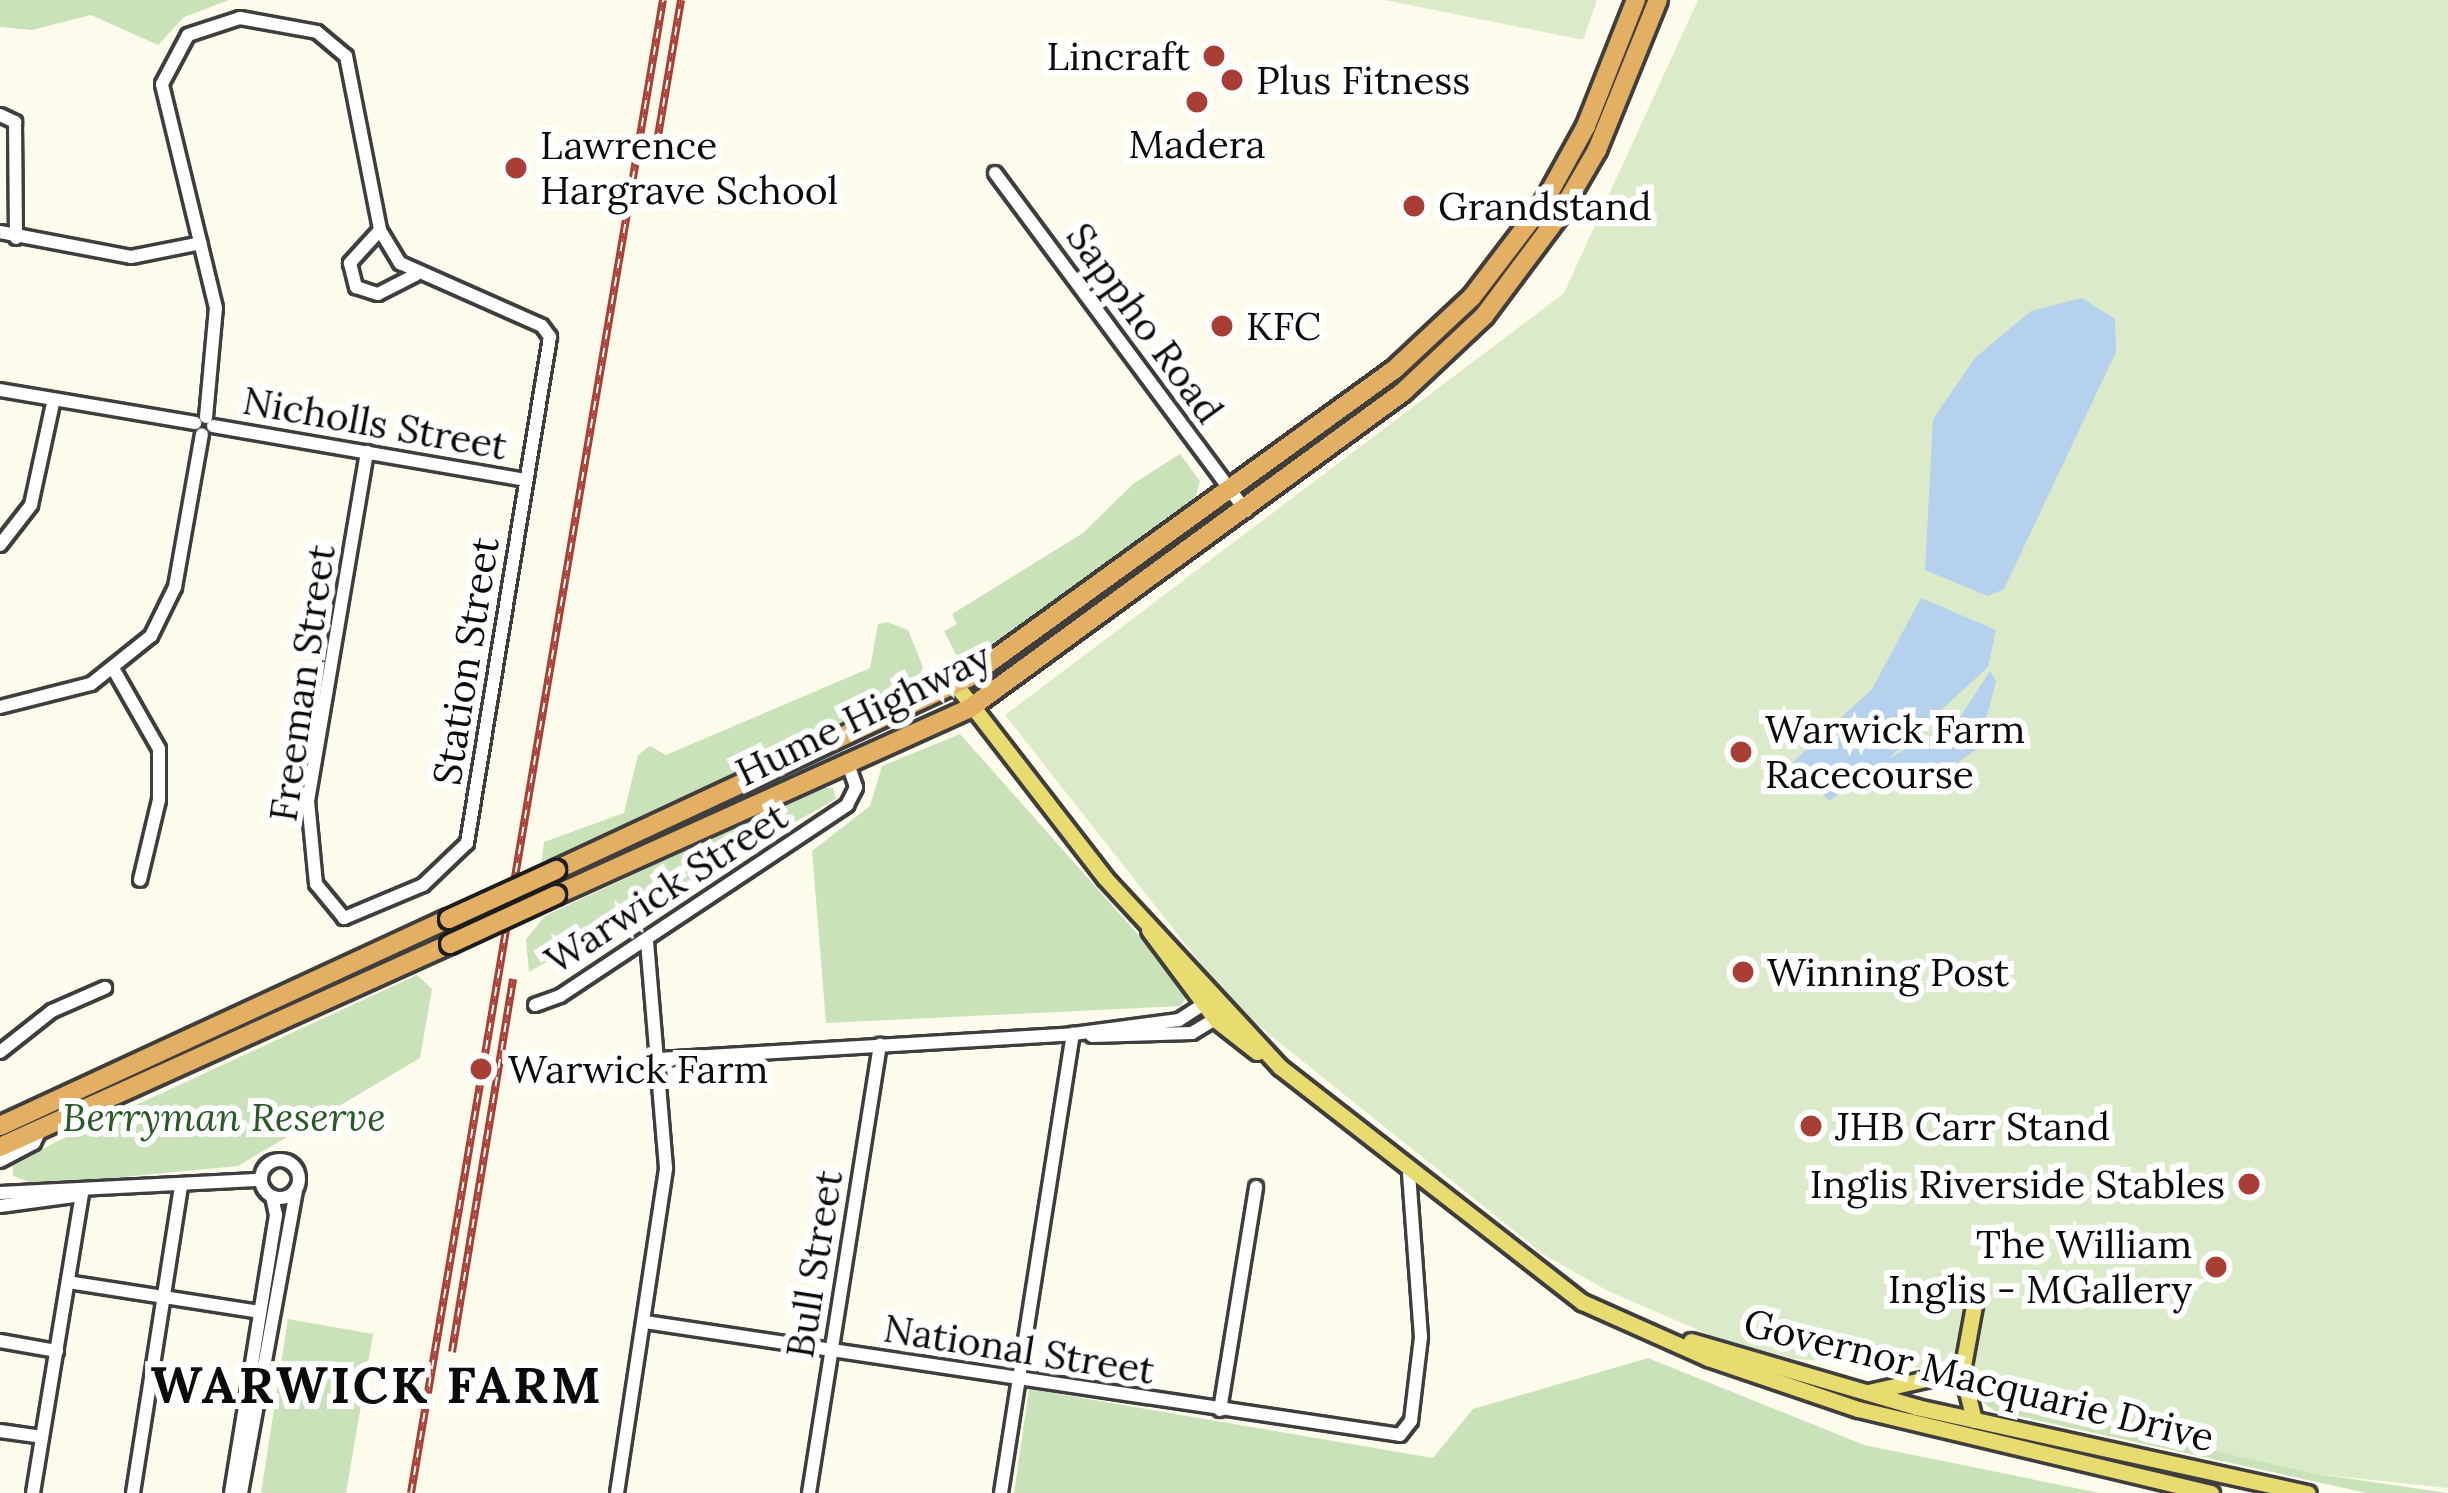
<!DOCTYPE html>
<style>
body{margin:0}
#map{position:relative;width:2448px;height:1493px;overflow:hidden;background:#fdfbeb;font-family:Lora,serif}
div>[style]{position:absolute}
.green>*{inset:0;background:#c9e2b9}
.pitch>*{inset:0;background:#dbebc9}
.water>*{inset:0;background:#b5d1ee}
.roads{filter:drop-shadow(3px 0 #3e3e3e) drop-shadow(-3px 0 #3e3e3e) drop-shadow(0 3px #3e3e3e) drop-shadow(0 -3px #3e3e3e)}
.minor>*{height:12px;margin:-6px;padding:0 6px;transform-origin:6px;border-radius:6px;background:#fff}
.minor>.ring{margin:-6px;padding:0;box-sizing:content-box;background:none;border:12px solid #fff;border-radius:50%}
.major>*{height:15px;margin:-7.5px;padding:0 7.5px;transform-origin:7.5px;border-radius:7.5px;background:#e8db6f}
.highway>*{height:18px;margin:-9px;padding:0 9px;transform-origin:9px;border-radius:9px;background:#e3af62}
.rail>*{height:8px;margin-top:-4px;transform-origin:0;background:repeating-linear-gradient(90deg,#fff 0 9px,#a93e34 0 18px);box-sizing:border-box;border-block:3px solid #a93e34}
.bridges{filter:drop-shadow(3px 0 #1c1c1c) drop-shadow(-3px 0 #1c1c1c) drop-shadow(0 3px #1c1c1c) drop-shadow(0 -3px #1c1c1c)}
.highway-bridge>*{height:18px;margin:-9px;padding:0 9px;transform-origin:9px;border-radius:9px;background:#e3af62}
.dots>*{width:33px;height:33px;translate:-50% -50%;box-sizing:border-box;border:6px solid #fff;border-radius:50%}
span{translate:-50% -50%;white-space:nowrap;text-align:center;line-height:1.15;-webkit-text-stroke:12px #fff;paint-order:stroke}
.poi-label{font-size:39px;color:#0b0b0b}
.right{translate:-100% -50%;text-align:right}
.left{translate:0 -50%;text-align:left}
.street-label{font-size:39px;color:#0b0b0b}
.park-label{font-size:39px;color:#275a24;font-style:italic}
.district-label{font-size:51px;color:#0b0b0b;font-weight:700;letter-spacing:3px}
</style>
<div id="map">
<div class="green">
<div style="clip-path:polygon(0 0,229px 0,184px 17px,158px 45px,91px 15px,32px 30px,0 27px)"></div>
<div style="clip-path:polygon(1180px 454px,1200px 481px,1195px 499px,1038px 615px,969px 660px,956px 655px,944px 631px,957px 624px,952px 614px,1083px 533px,1133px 484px)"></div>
<div style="clip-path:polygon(887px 622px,908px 630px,923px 667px,914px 689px,541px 865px,544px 842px,624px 813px,638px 755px,650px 746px,666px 755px,870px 668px,878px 624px)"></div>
<div style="clip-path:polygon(960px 734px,1189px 992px,1181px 1006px,826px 1023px,812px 851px,870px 806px,882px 766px)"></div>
<div style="clip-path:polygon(820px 788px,833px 788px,836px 799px,529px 972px,526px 939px,545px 916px)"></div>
<div style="clip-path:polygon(417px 975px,432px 989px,420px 1058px,238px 1166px,38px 1185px,13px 1176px,13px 1166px,56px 1142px)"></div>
<div style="clip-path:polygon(288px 1319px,373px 1334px,346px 1493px,261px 1493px)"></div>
<div style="clip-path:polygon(1971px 1351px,2104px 1424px,2317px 1474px,2448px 1493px,2367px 1493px,1995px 1411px,1973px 1395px)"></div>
<div style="clip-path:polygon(1648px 1358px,1864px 1445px,2100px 1493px,1014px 1493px,1029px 1389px,1433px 1458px,1473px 1409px)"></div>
</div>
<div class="pitch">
<div style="clip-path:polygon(1385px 0,1597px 0,1583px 40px)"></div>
<div style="clip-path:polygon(1698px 0,2448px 0,2448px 1488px,2317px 1474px,2175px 1442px,1923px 1368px,1794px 1359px,1714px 1337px,1606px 1290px,1543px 1254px,1234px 1006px,1005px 715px,1564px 293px)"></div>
</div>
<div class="water">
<div style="clip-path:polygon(2082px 298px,2115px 319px,2116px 352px,2004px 589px,1988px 596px,1925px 570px,1933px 419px,1975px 358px,2002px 335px,2031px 311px)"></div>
<div style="clip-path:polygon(1921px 598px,1996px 630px,1988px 667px,1888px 759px,1958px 720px,1990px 671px,1996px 681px,1979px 747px,1924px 788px,1897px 772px,1871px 771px,1829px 801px,1793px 762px,1872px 689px)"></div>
</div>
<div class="roads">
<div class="minor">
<div style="left:0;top:115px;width:17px;rotate:25deg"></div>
<div style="left:15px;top:122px;width:116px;rotate:89.5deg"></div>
<div style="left:995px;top:173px;width:421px;rotate:53.4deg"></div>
<div style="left:380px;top:230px;width:45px;rotate:132.3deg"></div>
<div style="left:350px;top:263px;width:25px;rotate:76deg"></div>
<div style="left:356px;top:287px;width:23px;rotate:18deg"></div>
<div style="left:378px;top:294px;width:42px;rotate:-27.2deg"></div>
<div style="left:0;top:232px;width:133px;rotate:10.8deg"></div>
<div style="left:131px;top:257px;width:71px;rotate:-11.3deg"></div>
<div style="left:0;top:390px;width:198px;rotate:9.6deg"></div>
<div style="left:206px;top:417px;width:109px;rotate:-84.8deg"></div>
<div style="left:216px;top:308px;width:230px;rotate:-103.6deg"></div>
<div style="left:162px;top:84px;width:55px;rotate:-62deg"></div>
<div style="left:188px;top:35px;width:55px;rotate:-18.1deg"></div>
<div style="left:240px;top:18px;width:78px;rotate:10.3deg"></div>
<div style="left:317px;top:32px;width:38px;rotate:40deg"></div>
<div style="left:346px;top:56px;width:177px;rotate:78.9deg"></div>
<div style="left:380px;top:230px;width:39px;rotate:59deg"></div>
<div style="left:400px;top:263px;width:155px;rotate:23.9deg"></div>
<div style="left:542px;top:326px;width:14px;rotate:54deg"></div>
<div style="left:550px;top:337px;width:513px;rotate:99.32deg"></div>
<div style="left:467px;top:843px;width:61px;rotate:136.3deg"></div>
<div style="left:423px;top:885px;width:86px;rotate:157.3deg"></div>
<div style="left:344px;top:918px;width:44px;rotate:-129.5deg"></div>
<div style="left:316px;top:884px;width:83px;rotate:-95.5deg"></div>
<div style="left:308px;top:801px;width:354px;rotate:-80.4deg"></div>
<div style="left:213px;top:426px;width:318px;rotate:9.8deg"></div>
<div style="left:0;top:545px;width:51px;rotate:-52.2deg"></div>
<div style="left:31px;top:505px;width:108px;rotate:-77.8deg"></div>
<div style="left:114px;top:670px;width:91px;rotate:60.3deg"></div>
<div style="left:159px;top:749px;width:51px;rotate:90deg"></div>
<div style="left:159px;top:800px;width:82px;rotate:103.4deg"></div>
<div style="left:0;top:707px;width:94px;rotate:-14.2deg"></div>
<div style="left:91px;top:684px;width:77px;rotate:-38.7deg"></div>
<div style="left:151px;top:636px;width:55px;rotate:-63.9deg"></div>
<div style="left:175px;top:587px;width:155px;rotate:-80deg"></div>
<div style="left:535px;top:1005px;width:27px;rotate:-20deg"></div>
<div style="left:560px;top:996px;width:345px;rotate:-33.6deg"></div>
<div style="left:847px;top:805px;width:20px;rotate:-63deg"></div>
<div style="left:856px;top:787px;width:28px;rotate:-109deg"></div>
<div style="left:1092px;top:1036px;width:100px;rotate:-1.7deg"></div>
<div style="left:1192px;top:1033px;width:35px;rotate:-31deg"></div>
<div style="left:0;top:1052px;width:66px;rotate:-38.3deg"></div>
<div style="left:52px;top:1011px;width:58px;rotate:-23.5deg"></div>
<div style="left:658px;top:1059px;width:416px;rotate:-3.4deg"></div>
<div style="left:1073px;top:1034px;width:107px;rotate:-7.5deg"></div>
<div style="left:1179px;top:1020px;width:35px;rotate:-33deg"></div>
<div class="ring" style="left:261px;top:1160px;width:26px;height:26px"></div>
<div style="left:0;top:1161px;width:38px;rotate:-28deg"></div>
<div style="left:34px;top:1143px;width:14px;rotate:-65deg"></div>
<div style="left:0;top:1193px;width:261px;rotate:-2.9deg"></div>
<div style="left:0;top:1206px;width:82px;rotate:-7.7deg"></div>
<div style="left:68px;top:1282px;width:194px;rotate:8.9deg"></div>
<div style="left:645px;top:1322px;width:763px;rotate:8.51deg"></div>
<div style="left:1400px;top:1435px;width:18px;rotate:-52deg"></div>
<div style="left:1411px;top:1421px;width:85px;rotate:-83.2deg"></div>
<div style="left:1421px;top:1337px;width:163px;rotate:-94.2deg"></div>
<div style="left:0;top:1341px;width:58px;rotate:10deg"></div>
<div style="left:1220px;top:1410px;width:226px;rotate:-80.8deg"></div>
<div style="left:0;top:1431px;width:42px;rotate:8.1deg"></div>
<div style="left:33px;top:1493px;width:302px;rotate:-80.7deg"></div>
<div style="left:133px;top:1493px;width:309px;rotate:-81.1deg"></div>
<div style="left:231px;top:1493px;width:282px;rotate:-80.8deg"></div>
<div style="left:276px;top:1215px;width:19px;rotate:-102deg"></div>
<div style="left:241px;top:1493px;width:308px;rotate:-79.7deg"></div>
<div style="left:617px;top:1493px;width:329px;rotate:-81.4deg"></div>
<div style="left:666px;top:1168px;width:229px;rotate:-94.8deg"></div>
<div style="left:809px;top:1493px;width:454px;rotate:-81deg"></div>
<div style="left:1001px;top:1493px;width:465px;rotate:-81.1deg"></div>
</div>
<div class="major">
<div style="left:956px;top:685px;width:244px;rotate:52.3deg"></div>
<div style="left:1105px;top:878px;width:258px;rotate:47.2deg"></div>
<div style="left:1280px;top:1067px;width:383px;rotate:37.9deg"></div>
<div style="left:1582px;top:1302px;width:138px;rotate:24deg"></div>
<div style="left:1708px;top:1358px;width:158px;rotate:18.8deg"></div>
<div style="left:1858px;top:1409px;width:363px;rotate:13.4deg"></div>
<div style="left:1149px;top:930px;width:112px;rotate:53.3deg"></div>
<div style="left:1216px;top:1020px;width:52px;rotate:38deg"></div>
<div style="left:1691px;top:1341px;width:234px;rotate:16.3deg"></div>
<div style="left:1916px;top:1407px;width:401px;rotate:12.4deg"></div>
<div style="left:1868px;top:1392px;width:73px;rotate:-12.7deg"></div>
<div style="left:1974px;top:1420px;width:50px;rotate:-103.8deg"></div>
<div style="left:1962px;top:1371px;width:72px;rotate:-79.6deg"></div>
</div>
<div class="highway">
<div style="left:556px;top:870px;width:455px;rotate:-25deg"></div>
<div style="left:968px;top:678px;width:527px;rotate:-35.89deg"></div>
<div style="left:1395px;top:369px;width:105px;rotate:-43.1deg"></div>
<div style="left:1472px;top:297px;width:117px;rotate:-52.6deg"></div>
<div style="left:1543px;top:204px;width:89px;rotate:-61.1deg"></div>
<div style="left:1586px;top:126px;width:136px;rotate:-68.4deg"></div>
<div style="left:556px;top:895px;width:454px;rotate:-24.3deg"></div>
<div style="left:970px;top:708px;width:536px;rotate:-36.12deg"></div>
<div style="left:1403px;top:392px;width:111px;rotate:-43.2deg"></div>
<div style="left:1484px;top:316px;width:124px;rotate:-53.2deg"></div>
<div style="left:1558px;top:217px;width:78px;rotate:-59.8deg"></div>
<div style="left:1597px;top:150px;width:162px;rotate:-67.9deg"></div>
<div style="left:0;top:1126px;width:494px;rotate:-24.8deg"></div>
<div style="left:0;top:1147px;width:494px;rotate:-24.3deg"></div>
</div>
</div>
<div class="rail">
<div style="left:657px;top:142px;width:144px;rotate:-80.4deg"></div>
<div style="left:452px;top:1352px;width:378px;rotate:-80.7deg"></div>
<div style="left:411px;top:1493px;width:1514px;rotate:-80.42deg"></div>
</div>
<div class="bridges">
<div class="highway-bridge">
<div style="left:449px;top:919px;width:118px;rotate:-24.6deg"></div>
<div style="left:450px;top:944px;width:117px;rotate:-24.8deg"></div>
</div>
</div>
<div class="dots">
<div style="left:1214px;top:56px;background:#a93e34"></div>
<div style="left:1232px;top:80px;background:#a93e34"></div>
<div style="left:1197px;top:102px;background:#a93e34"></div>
<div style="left:516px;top:168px;background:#a93e34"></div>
<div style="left:1414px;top:206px;background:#a93e34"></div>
<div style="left:1222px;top:326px;background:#a93e34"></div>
<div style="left:1741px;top:752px;background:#a93e34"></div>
<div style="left:1743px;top:972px;background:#a93e34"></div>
<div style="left:481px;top:1069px;background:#a93e34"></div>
<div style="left:1811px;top:1126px;background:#a93e34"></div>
<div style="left:2249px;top:1184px;background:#a93e34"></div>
<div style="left:2216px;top:1267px;background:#a93e34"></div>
</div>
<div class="poi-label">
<span class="right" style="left:1190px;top:56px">Lincraft</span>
<span class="left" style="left:1256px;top:80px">Plus Fitness</span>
<span style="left:1197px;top:144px">Madera</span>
<span class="left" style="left:540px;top:168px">Lawrence<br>Hargrave School</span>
<span class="left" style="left:1438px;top:206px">Grandstand</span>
<span class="left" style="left:1246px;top:326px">KFC</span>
<span class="left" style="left:1765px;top:752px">Warwick Farm<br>Racecourse</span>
<span class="left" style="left:1767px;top:972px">Winning Post</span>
<span class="left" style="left:508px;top:1069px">Warwick Farm</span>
<span class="left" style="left:1835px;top:1126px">JHB Carr Stand</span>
<span class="right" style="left:2225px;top:1184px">Inglis Riverside Stables</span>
<span class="right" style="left:2192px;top:1267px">The William<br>Inglis - MGallery</span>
</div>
<div class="street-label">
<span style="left:1145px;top:323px;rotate:54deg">Sappho Road</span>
<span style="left:375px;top:423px;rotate:10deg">Nicholls Street</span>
<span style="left:466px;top:661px;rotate:-81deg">Station Street</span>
<span style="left:302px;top:683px;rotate:-82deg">Freeman Street</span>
<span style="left:863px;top:714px;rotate:-26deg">Hume Highway</span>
<span style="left:666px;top:888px;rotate:-33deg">Warwick Street</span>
<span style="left:814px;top:1264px;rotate:-81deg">Bull Street</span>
<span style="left:1019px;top:1349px;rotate:9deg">National Street</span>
<span style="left:1979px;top:1380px;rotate:14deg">Governor Macquarie Drive</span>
</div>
<div class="park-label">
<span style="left:224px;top:1117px">Berryman Reserve</span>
</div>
<div class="district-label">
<span style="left:377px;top:1385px">WARWICK FARM</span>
</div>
</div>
